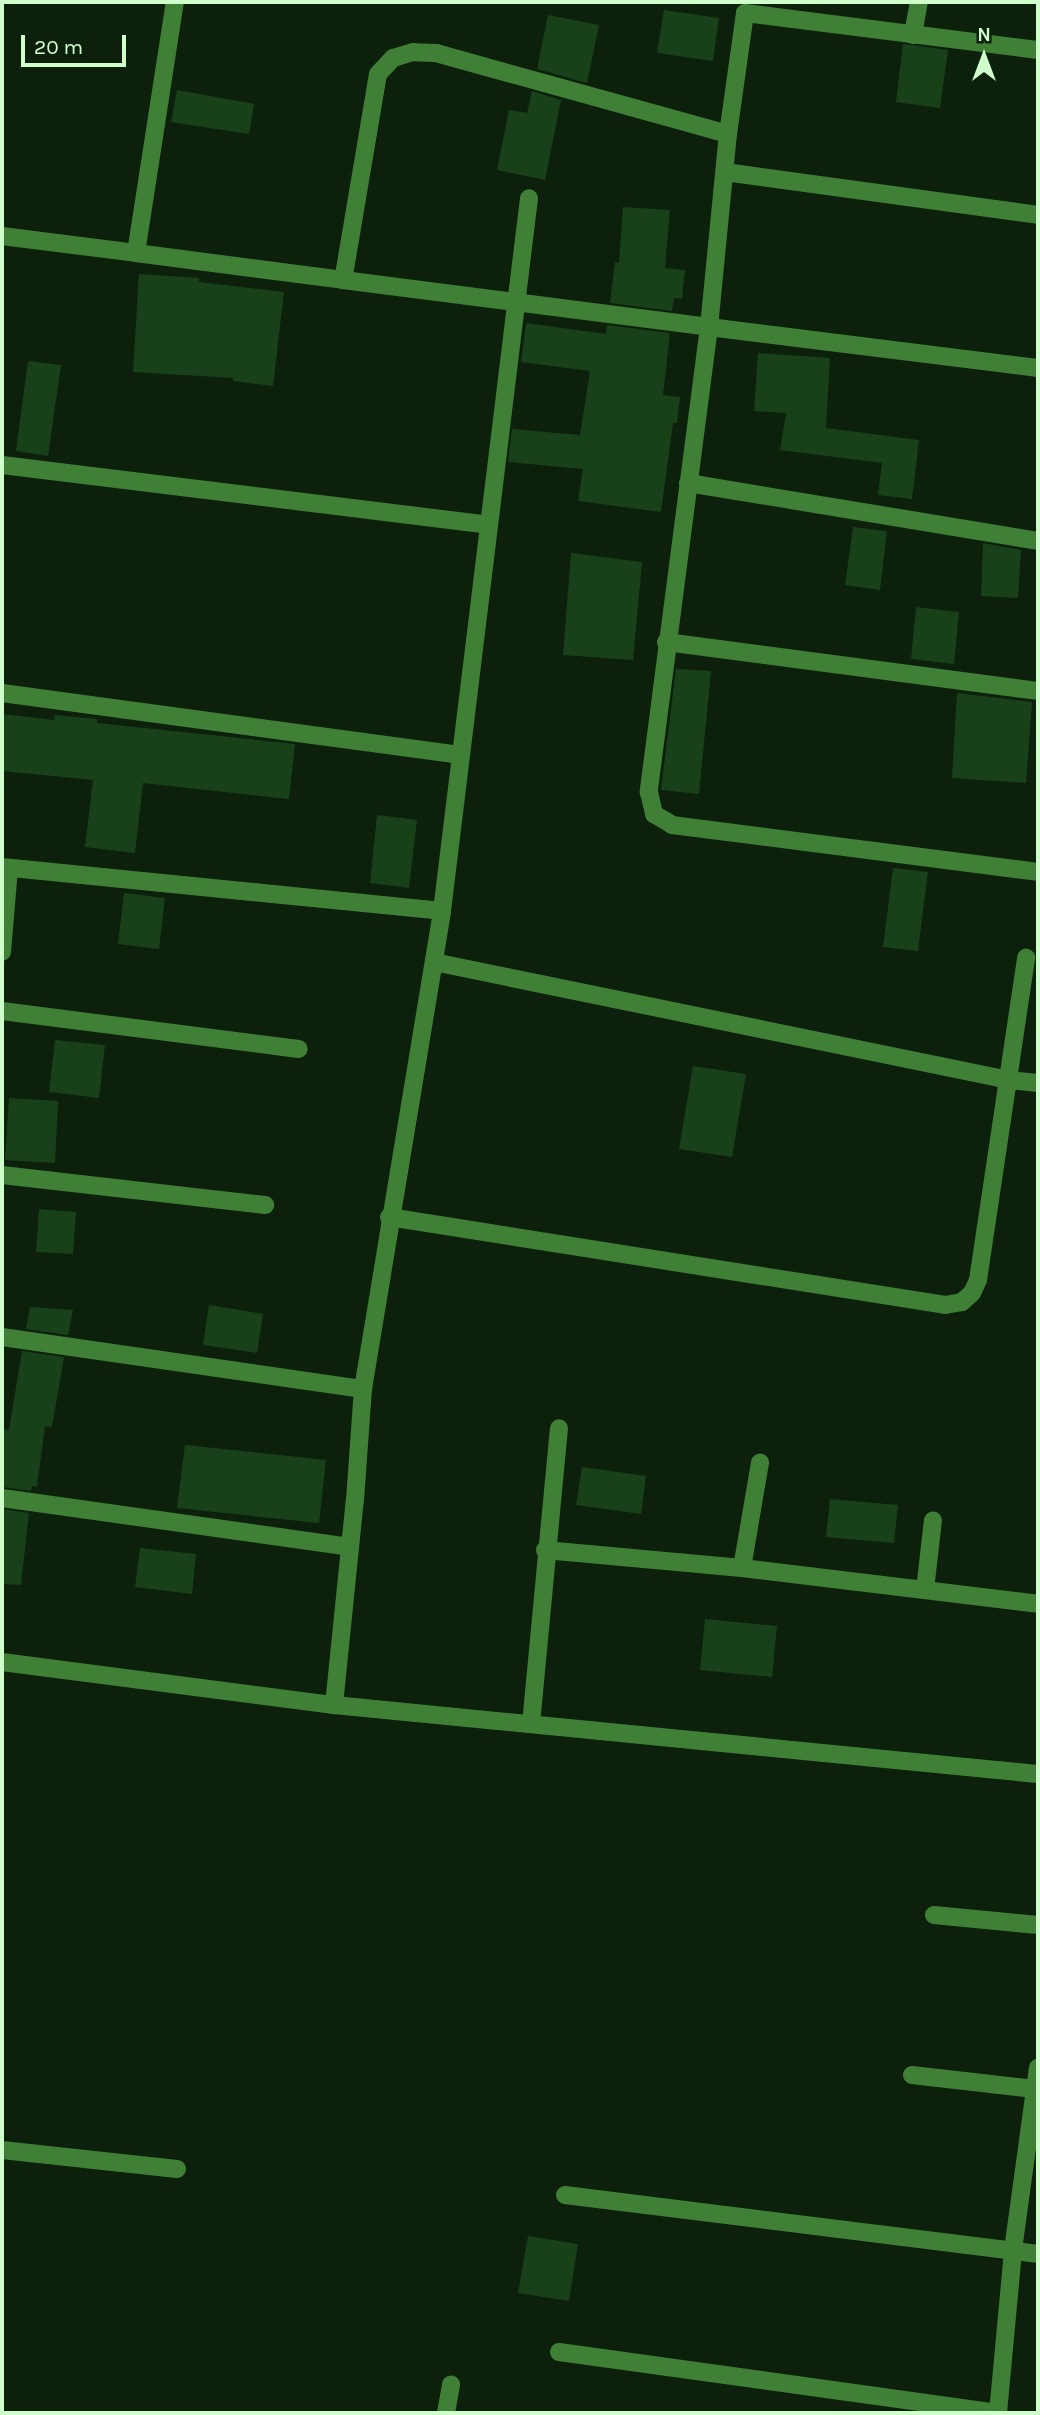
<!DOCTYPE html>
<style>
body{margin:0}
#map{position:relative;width:1040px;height:2415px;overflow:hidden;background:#0c200c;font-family:Karla,sans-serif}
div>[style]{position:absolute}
.building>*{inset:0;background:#184119}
.minor>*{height:18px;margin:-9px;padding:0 9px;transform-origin:9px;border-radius:9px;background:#408036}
span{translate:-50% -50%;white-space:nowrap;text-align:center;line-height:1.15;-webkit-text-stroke:5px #0c200c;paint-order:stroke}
.frame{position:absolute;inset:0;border:4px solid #cfffcb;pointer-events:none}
.north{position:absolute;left:949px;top:21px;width:70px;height:70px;-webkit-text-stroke:5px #0c200c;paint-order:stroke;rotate:0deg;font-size:19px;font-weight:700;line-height:28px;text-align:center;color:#cfffcb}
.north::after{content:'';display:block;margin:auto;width:24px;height:32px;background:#cfffcb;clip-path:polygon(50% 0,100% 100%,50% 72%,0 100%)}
.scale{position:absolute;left:21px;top:35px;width:105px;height:32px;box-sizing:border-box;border:4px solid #cfffcb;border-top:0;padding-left:9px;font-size:21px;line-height:24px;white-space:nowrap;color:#cfffcb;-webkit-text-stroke:5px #0c200c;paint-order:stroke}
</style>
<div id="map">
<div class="building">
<div style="clip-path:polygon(664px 10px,719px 18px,713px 61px,657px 53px)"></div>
<div style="clip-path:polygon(548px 15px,599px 25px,587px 83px,537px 69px)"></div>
<div style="clip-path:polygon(903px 44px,948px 50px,940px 108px,896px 102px)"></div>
<div style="clip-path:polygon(177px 90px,254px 104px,249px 134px,171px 122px)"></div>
<div style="clip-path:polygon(532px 91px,561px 100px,545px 180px,497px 170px,509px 110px,527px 113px)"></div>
<div style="clip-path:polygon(623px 207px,670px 210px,665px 268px,685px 270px,682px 299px,674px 298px,672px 311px,610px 303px,615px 262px,619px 263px)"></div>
<div style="clip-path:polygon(139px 274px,199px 278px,199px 282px,284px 292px,273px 386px,233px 381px,233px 378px,133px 372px)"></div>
<div style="clip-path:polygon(526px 323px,606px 334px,607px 325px,670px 333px,663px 395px,680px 397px,677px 423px,673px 423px,661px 512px,578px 501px,583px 469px,508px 462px,512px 429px,580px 435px,590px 371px,521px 362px)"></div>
<div style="clip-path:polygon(758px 353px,830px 358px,826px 428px,919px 440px,912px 499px,878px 495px,882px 463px,780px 450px,786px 413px,754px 411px)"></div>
<div style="clip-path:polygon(28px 361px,61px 365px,48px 456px,16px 451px)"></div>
<div style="clip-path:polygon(853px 527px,887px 531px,880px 590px,845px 585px)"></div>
<div style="clip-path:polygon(983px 543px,1021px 550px,1018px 598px,981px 596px)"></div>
<div style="clip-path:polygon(571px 553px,642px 562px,633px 660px,563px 655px)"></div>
<div style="clip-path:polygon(916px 607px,959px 612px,954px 664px,911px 659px)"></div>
<div style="clip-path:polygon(676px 669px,711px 671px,699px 794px,661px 790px)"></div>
<div style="clip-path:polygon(957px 693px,1032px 702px,1026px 783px,952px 778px)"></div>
<div style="clip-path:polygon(2px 714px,54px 720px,55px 715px,97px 719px,97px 723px,295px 744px,289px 799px,143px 783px,135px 853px,85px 847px,93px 780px,2px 771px)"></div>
<div style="clip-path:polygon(377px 815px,417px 820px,409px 888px,370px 883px)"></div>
<div style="clip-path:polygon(893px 868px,928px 872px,918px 951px,883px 947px)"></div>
<div style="clip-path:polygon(124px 893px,165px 898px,159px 949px,118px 944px)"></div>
<div style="clip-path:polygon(55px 1040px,105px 1045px,99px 1098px,49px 1092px)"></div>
<div style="clip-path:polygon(693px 1066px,746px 1074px,732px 1157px,679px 1149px)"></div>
<div style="clip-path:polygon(9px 1098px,58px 1101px,55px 1163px,5px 1160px)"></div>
<div style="clip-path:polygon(39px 1209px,76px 1212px,73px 1254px,36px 1252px)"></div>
<div style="clip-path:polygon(209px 1305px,263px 1314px,257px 1353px,203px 1345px)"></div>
<div style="clip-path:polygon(30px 1307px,73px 1310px,68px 1335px,26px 1329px)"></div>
<div style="clip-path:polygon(22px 1351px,64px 1357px,52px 1427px,45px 1426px,37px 1487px,32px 1486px,31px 1491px,2px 1487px,2px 1429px,9px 1430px)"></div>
<div style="clip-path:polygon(185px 1445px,326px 1460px,319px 1523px,177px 1508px)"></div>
<div style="clip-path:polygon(582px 1467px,646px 1476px,641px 1514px,576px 1505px)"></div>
<div style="clip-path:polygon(830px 1499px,898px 1505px,894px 1543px,826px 1537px)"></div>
<div style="clip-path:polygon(2px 1509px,29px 1513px,21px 1585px,2px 1584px)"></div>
<div style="clip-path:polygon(140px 1548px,196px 1554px,192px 1594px,135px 1587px)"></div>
<div style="clip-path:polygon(705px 1619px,777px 1626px,772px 1677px,700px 1670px)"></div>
<div style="clip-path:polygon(528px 2236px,578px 2244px,569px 2301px,518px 2293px)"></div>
</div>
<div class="minor">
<div style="left:913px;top:35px;width:34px;rotate:-80deg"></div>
<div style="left:728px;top:134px;width:122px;rotate:-82deg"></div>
<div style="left:745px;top:13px;width:295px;rotate:7.2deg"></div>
<div style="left:725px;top:172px;width:316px;rotate:7.8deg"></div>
<div style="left:2px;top:236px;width:135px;rotate:7.2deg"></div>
<div style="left:136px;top:253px;width:209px;rotate:7.4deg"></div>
<div style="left:343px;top:280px;width:369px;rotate:7.3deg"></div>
<div style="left:709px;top:327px;width:194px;rotate:-84.4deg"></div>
<div style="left:728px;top:134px;width:303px;rotate:-164.5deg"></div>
<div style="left:436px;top:53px;width:23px;rotate:-178deg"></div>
<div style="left:413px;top:52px;width:21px;rotate:163deg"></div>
<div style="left:393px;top:58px;width:22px;rotate:133deg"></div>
<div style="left:378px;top:74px;width:209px;rotate:99.6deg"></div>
<div style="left:136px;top:253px;width:254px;rotate:-81.2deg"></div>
<div style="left:1038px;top:368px;width:332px;rotate:-172.9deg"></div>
<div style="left:709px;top:327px;width:469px;rotate:97.4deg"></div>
<div style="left:649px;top:792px;width:23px;rotate:77deg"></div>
<div style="left:654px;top:814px;width:21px;rotate:31deg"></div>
<div style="left:672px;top:825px;width:369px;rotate:7.3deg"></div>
<div style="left:2px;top:465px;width:490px;rotate:7deg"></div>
<div style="left:688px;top:483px;width:355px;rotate:9.4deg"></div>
<div style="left:666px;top:642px;width:375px;rotate:7.5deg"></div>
<div style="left:2px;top:693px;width:462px;rotate:7.7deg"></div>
<div style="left:2px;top:867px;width:442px;rotate:5.7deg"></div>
<div style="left:2px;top:952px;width:84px;rotate:-85.2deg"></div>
<div style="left:434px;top:962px;width:587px;rotate:11.6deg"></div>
<div style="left:1009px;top:1080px;width:29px;rotate:6deg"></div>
<div style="left:2px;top:1011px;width:299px;rotate:7.3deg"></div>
<div style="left:2px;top:1175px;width:265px;rotate:6.5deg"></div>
<div style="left:389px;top:1217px;width:563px;rotate:8.99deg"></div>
<div style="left:945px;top:1305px;width:17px;rotate:-10deg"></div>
<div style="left:962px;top:1302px;width:13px;rotate:-42deg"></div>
<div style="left:972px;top:1293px;width:14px;rotate:-65deg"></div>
<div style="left:978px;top:1280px;width:326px;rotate:-81.5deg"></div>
<div style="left:2px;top:1337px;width:365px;rotate:8.2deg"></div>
<div style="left:2px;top:1498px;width:351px;rotate:8deg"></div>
<div style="left:545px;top:1550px;width:198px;rotate:5.2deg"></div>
<div style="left:742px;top:1568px;width:298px;rotate:6.9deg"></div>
<div style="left:742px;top:1568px;width:107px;rotate:-80.3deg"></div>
<div style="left:925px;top:1590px;width:70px;rotate:-83.5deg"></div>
<div style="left:2px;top:1662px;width:335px;rotate:7.4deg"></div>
<div style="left:334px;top:1705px;width:707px;rotate:5.6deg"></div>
<div style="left:334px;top:1705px;width:206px;rotate:-84.2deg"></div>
<div style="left:355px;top:1500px;width:111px;rotate:-85.9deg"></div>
<div style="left:363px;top:1389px;width:484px;rotate:-80.6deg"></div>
<div style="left:442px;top:911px;width:718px;rotate:-83.04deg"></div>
<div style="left:531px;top:1724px;width:297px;rotate:-84.6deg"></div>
<div style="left:934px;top:1915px;width:104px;rotate:5.5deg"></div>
<div style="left:912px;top:2075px;width:124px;rotate:6.5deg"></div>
<div style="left:2px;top:2150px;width:176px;rotate:6.2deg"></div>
<div style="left:565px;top:2195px;width:477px;rotate:7.1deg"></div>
<div style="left:559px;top:2352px;width:441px;rotate:7.9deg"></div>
<div style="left:446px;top:2413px;width:29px;rotate:-80deg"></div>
<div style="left:998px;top:2413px;width:164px;rotate:-84.7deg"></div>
<div style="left:1013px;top:2250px;width:184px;rotate:-82.2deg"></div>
</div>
<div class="frame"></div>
<div class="north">N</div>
<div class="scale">20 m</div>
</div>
